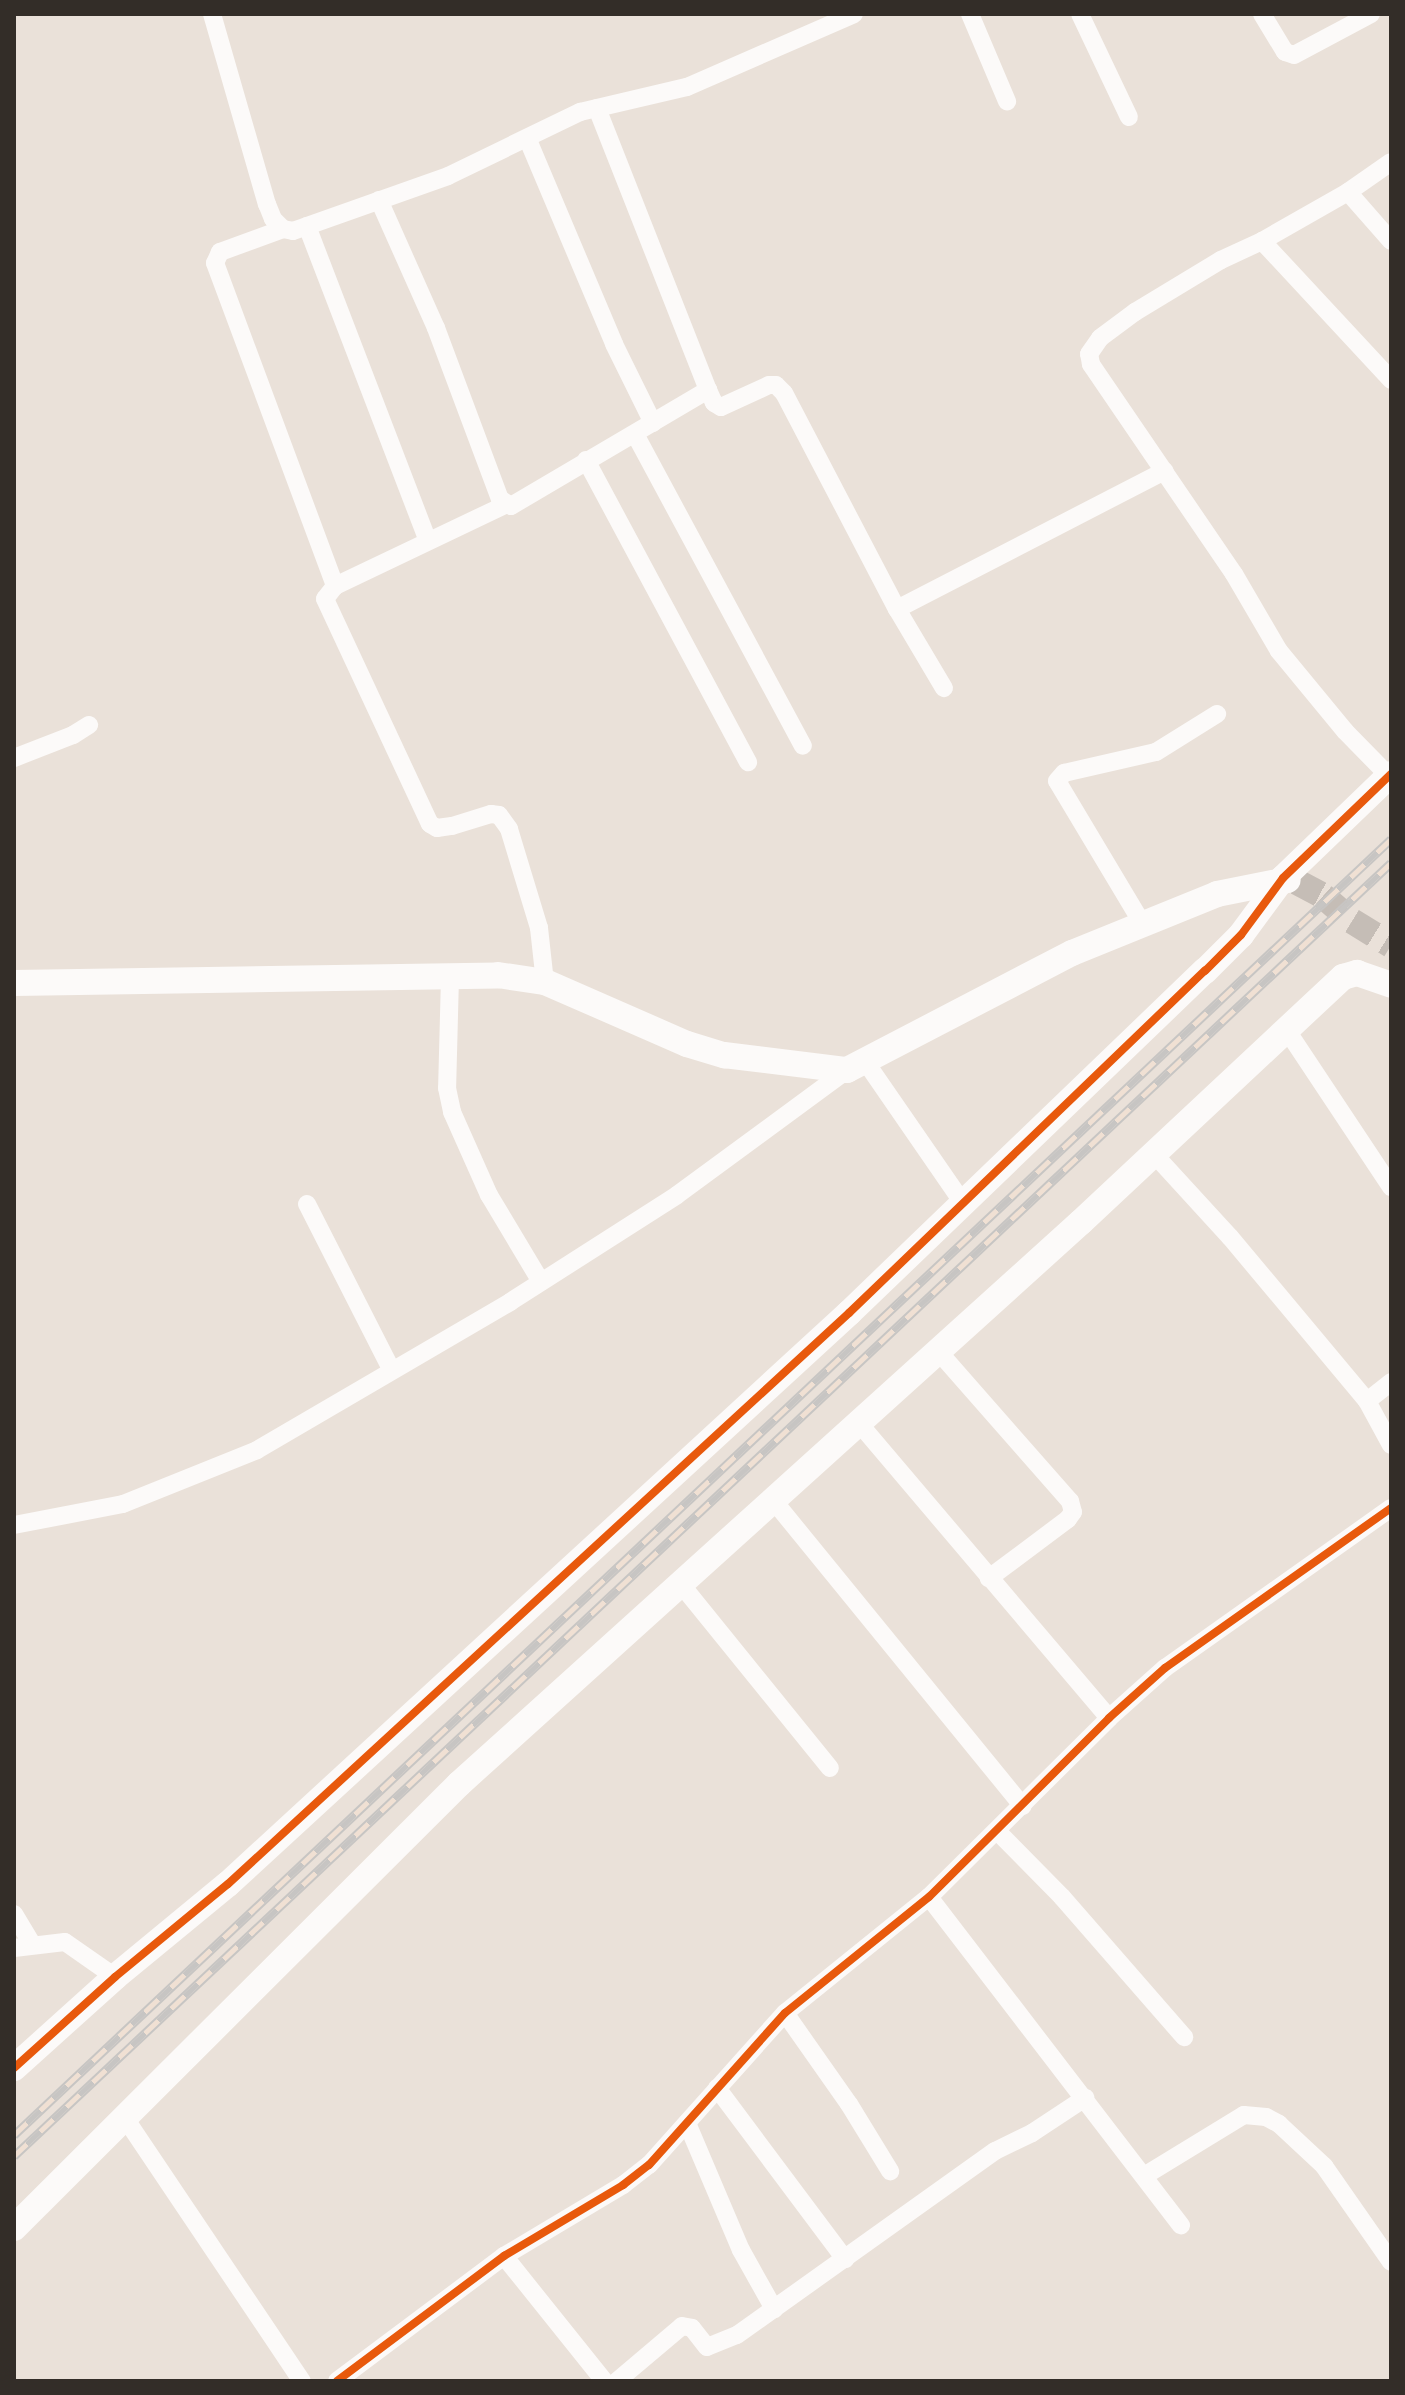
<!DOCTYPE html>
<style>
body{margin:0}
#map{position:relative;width:1405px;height:2395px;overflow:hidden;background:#eae1d9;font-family:"IBM Plex Sans",sans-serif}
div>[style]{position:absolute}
.secondary-tunnel>*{height:26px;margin-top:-13px;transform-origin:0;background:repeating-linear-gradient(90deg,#c5bdb6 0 26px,transparent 0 39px)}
.street>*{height:18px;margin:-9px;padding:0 9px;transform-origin:9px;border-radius:9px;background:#fcfaf9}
.secondary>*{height:26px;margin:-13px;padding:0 13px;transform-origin:13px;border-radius:13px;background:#fcfaf9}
.rail>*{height:9px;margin-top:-4.5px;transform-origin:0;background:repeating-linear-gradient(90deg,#f0e0d3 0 18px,#c7c5c3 0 36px);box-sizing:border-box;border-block:2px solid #c7c5c3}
.cycleway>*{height:8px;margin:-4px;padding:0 4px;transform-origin:4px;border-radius:4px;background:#e8590c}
span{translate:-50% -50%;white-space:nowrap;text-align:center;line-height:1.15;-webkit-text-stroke:7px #f0e0d3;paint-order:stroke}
.frame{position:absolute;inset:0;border:16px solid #332d28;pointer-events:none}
</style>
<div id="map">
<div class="secondary-tunnel">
<div style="left:1297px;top:882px;width:30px;rotate:28deg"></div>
<div style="left:1323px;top:896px;width:38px;rotate:41deg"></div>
<div style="left:1352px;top:921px;width:46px;rotate:31.6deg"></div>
</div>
<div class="street">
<div style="left:212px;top:14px;width:198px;rotate:73.9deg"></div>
<div style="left:267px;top:204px;width:16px;rotate:68deg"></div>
<div style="left:273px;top:219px;width:14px;rotate:45deg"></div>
<div style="left:283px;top:229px;width:10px;rotate:11deg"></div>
<div style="left:293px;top:231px;width:164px;rotate:-19.5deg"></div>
<div style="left:448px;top:176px;width:147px;rotate:-25.9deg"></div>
<div style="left:580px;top:112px;width:110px;rotate:-13.2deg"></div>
<div style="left:687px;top:87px;width:182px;rotate:-23.6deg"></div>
<div style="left:970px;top:14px;width:95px;rotate:67deg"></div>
<div style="left:1080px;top:14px;width:114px;rotate:64.6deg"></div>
<div style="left:1262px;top:14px;width:44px;rotate:58.8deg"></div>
<div style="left:1285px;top:52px;width:9px;rotate:18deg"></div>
<div style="left:1294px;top:55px;width:87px;rotate:-28deg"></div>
<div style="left:528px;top:140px;width:221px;rotate:67.1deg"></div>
<div style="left:614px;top:344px;width:88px;rotate:63.7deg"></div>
<div style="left:1348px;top:192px;width:52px;rotate:-34.9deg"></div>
<div style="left:379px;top:200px;width:140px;rotate:66deg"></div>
<div style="left:436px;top:328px;width:183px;rotate:69.5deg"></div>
<div style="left:500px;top:499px;width:13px;rotate:32deg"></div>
<div style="left:511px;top:506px;width:229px;rotate:-30.5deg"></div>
<div style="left:708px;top:390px;width:303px;rotate:-111.5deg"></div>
<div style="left:307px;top:226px;width:337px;rotate:69deg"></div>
<div style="left:283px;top:229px;width:67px;rotate:159.9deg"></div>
<div style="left:220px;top:252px;width:12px;rotate:114deg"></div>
<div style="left:215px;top:263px;width:345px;rotate:69.6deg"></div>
<div style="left:1262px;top:241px;width:99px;rotate:-29.7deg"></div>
<div style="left:1348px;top:192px;width:65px;rotate:48.7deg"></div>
<div style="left:708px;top:390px;width:14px;rotate:65deg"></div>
<div style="left:714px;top:403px;width:8px;rotate:30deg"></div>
<div style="left:721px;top:407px;width:53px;rotate:-24.6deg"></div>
<div style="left:769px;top:385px;width:7px"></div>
<div style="left:776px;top:385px;width:11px;rotate:45deg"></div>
<div style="left:784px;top:393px;width:244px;rotate:62.4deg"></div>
<div style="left:897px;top:609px;width:92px;rotate:59.3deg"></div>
<div style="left:635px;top:434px;width:354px;rotate:61.7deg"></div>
<div style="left:586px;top:460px;width:343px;rotate:61.8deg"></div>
<div style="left:505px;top:505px;width:188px;rotate:154.5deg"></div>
<div style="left:335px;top:586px;width:16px;rotate:128deg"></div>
<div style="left:325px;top:599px;width:248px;rotate:65deg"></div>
<div style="left:430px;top:824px;width:8px;rotate:30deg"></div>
<div style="left:437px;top:828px;width:15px;rotate:-8deg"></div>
<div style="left:452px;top:826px;width:41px;rotate:-17.1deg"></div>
<div style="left:491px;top:814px;width:8px;rotate:7deg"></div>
<div style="left:499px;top:815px;width:17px;rotate:54deg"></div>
<div style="left:509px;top:829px;width:103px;rotate:73.1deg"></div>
<div style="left:539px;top:928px;width:54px;rotate:83.7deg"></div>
<div style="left:897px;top:609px;width:301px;rotate:-27.3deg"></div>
<div style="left:14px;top:758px;width:63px;rotate:-21.3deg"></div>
<div style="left:73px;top:735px;width:19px;rotate:-32deg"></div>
<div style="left:1389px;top:776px;width:63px;rotate:-134.4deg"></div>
<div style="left:1345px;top:731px;width:104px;rotate:-129.5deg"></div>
<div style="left:1279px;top:651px;width:89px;rotate:-120.3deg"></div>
<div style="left:1234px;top:574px;width:254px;rotate:-124.3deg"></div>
<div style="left:1091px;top:364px;width:10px;rotate:-101deg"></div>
<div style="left:1089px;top:354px;width:19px;rotate:-55deg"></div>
<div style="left:1100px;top:338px;width:44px;rotate:-36.6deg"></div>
<div style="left:1135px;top:312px;width:100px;rotate:-31.2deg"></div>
<div style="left:1221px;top:260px;width:45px;rotate:-24.9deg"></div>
<div style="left:1262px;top:241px;width:190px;rotate:47.1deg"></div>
<div style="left:1142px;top:923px;width:165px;rotate:-120.9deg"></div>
<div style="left:1057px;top:781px;width:11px;rotate:-49deg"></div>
<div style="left:1064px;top:773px;width:94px;rotate:-12.9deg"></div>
<div style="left:1156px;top:752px;width:72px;rotate:-31.9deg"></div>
<div style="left:450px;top:977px;width:111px;rotate:91.5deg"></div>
<div style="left:447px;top:1088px;width:25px;rotate:78deg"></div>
<div style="left:452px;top:1112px;width:91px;rotate:66deg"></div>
<div style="left:489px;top:1195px;width:101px;rotate:59.1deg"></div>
<div style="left:1286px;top:1029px;width:190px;rotate:56.4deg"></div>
<div style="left:865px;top:1061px;width:173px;rotate:55.4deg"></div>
<div style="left:1153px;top:1153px;width:114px;rotate:47.5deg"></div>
<div style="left:1230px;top:1237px;width:214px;rotate:50.1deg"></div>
<div style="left:1367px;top:1401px;width:50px;rotate:61.4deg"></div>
<div style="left:307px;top:1204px;width:185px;rotate:63deg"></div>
<div style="left:938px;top:1351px;width:200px;rotate:48.7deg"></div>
<div style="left:1070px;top:1501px;width:11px;rotate:75deg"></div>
<div style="left:1073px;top:1512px;width:9px;rotate:126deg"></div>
<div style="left:1068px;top:1519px;width:99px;rotate:143.2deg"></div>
<div style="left:1367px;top:1401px;width:31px;rotate:-38deg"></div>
<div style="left:858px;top:1422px;width:388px;rotate:49.7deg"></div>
<div style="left:773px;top:1500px;width:395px;rotate:50.8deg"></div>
<div style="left:14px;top:1525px;width:111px;rotate:-10.9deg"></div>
<div style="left:123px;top:1504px;width:144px;rotate:-21.9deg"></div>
<div style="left:257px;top:1450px;width:293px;rotate:-30.3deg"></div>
<div style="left:510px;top:1302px;width:198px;rotate:-32.6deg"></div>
<div style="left:677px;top:1195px;width:211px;rotate:-36.3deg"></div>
<div style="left:680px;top:1583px;width:238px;rotate:51deg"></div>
<div style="left:997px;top:1831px;width:93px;rotate:45.4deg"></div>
<div style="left:1062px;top:1897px;width:186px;rotate:48.9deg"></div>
<div style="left:929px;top:1897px;width:414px;rotate:52.5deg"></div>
<div style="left:14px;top:1914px;width:35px;rotate:59deg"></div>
<div style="left:14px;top:1948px;width:51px;rotate:-6.7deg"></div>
<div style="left:65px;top:1942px;width:61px;rotate:35deg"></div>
<div style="left:785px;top:2013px;width:111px;rotate:54.9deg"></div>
<div style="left:849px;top:2104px;width:79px;rotate:58.5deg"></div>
<div style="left:717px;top:2088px;width:214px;rotate:53.2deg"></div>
<div style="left:125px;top:2118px;width:317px;rotate:56.1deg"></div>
<div style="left:687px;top:2123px;width:138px;rotate:67deg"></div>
<div style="left:741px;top:2250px;width:68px;rotate:60.8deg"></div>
<div style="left:1144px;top:2176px;width:117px;rotate:-31.4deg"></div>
<div style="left:1244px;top:2115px;width:22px;rotate:5deg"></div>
<div style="left:1266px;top:2117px;width:15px;rotate:28deg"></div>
<div style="left:1279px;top:2124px;width:62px;rotate:43deg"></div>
<div style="left:1324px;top:2166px;width:117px;rotate:55.1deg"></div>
<div style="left:504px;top:2256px;width:160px;rotate:51.3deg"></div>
<div style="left:337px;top:2381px;width:209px;rotate:-36.8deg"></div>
<div style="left:504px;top:2256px;width:139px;rotate:-30.8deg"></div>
<div style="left:623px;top:2185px;width:33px;rotate:-38deg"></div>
<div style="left:649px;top:2165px;width:204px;rotate:-48.2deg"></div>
<div style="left:785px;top:2013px;width:185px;rotate:-38.9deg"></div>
<div style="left:929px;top:1897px;width:254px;rotate:-44.8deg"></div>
<div style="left:1109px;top:1718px;width:75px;rotate:-41.8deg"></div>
<div style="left:1165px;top:1668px;width:277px;rotate:-35.3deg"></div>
<div style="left:617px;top:2381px;width:85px;rotate:-40.2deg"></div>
<div style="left:682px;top:2326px;width:10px;rotate:11deg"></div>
<div style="left:692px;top:2328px;width:24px;rotate:52deg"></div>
<div style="left:707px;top:2347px;width:32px;rotate:-22deg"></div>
<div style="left:737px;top:2335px;width:317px;rotate:-35.5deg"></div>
<div style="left:995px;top:2151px;width:41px;rotate:-25.9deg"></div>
<div style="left:1032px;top:2133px;width:64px;rotate:-33.4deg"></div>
</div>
<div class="secondary">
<div style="left:14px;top:983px;width:484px;rotate:-0.9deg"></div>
<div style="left:498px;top:975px;width:48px;rotate:8.5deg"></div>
<div style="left:545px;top:982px;width:155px;rotate:23.6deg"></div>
<div style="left:687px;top:1044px;width:39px;rotate:17deg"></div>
<div style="left:724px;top:1055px;width:124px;rotate:7deg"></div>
<div style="left:847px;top:1070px;width:254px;rotate:-27.5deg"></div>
<div style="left:1072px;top:953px;width:157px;rotate:-22.1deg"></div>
<div style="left:1217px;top:894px;width:72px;rotate:-11.2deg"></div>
<div style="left:14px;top:2068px;width:136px;rotate:-42deg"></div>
<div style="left:115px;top:1977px;width:146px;rotate:-39.5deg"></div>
<div style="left:228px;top:1884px;width:844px;rotate:-42.6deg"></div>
<div style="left:849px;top:1313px;width:494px;rotate:-43.9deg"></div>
<div style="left:1205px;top:971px;width:51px;rotate:-45deg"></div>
<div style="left:1241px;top:935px;width:71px;rotate:-53.6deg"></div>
<div style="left:1283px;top:878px;width:150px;rotate:-43.9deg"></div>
<div style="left:14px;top:2228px;width:629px;rotate:-44.94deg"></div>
<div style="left:459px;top:1784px;width:838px;rotate:-42.1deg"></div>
<div style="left:1081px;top:1222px;width:359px;rotate:-43.1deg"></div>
<div style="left:1343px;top:977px;width:15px;rotate:-16deg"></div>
<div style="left:1357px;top:973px;width:36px;rotate:19deg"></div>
</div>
<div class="rail">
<div style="left:14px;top:2135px;width:1891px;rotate:-43.26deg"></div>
<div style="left:14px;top:2156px;width:1889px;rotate:-43.2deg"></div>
</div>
<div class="cycleway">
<div style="left:14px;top:2068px;width:136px;rotate:-42deg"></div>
<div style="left:115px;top:1977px;width:146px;rotate:-39.5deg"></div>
<div style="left:228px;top:1884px;width:844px;rotate:-42.6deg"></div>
<div style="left:849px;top:1313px;width:494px;rotate:-43.9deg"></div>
<div style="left:1205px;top:971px;width:51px;rotate:-45deg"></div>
<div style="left:1241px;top:935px;width:71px;rotate:-53.6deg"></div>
<div style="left:1283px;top:878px;width:150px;rotate:-43.9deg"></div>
<div style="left:337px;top:2381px;width:209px;rotate:-36.8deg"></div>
<div style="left:504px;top:2256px;width:139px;rotate:-30.8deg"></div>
<div style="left:623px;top:2185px;width:33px;rotate:-38deg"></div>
<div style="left:649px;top:2165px;width:204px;rotate:-48.2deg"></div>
<div style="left:785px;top:2013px;width:185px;rotate:-38.9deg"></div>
<div style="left:929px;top:1897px;width:254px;rotate:-44.8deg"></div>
<div style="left:1109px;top:1718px;width:75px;rotate:-41.8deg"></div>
<div style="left:1165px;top:1668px;width:277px;rotate:-35.3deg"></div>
</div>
<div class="frame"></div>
</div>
